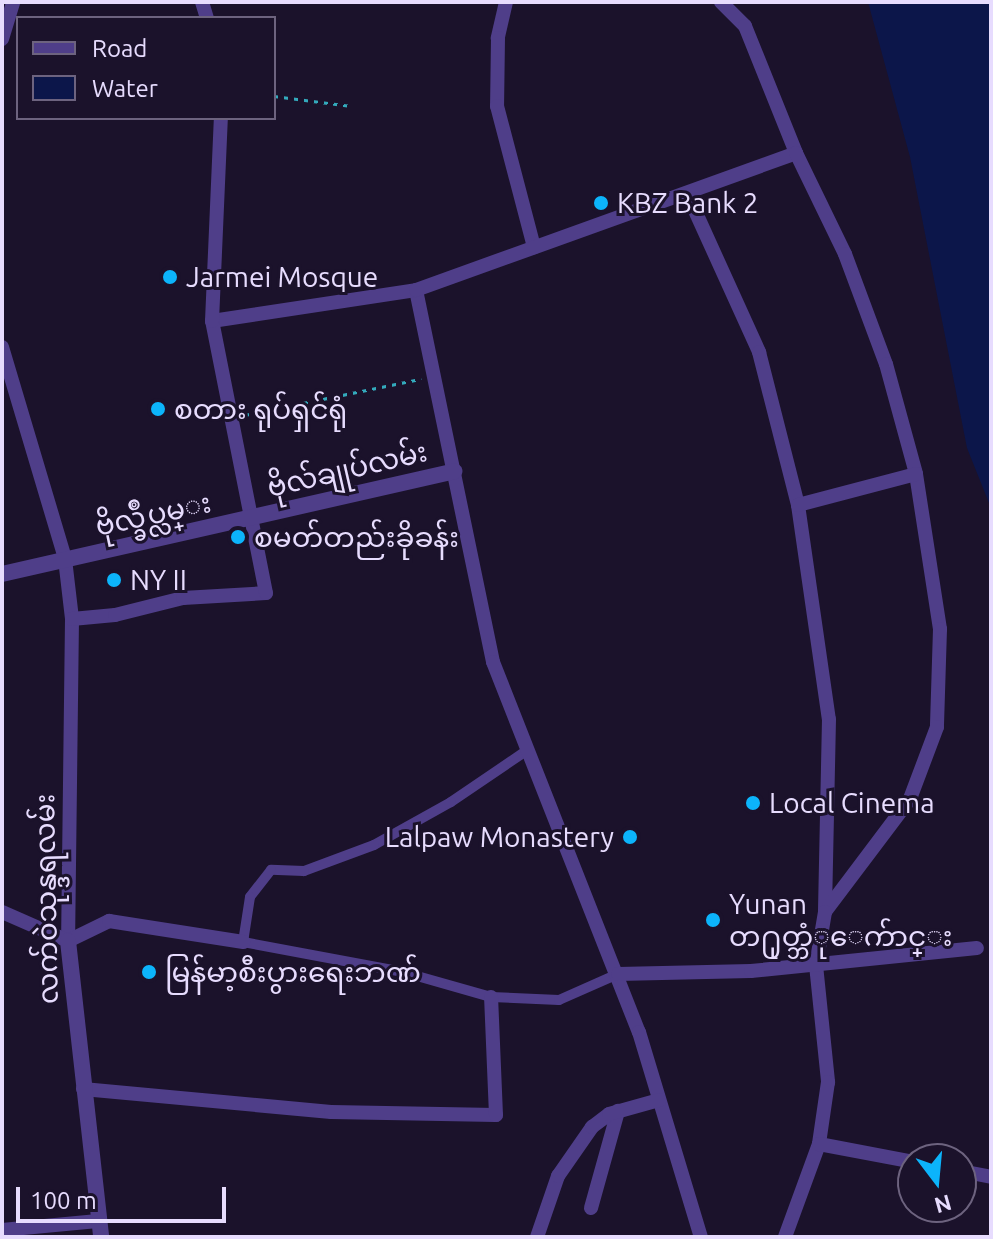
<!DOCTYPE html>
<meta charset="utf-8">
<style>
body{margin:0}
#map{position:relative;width:993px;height:1239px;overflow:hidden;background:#1b122b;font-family:Ubuntu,"Noto Sans Myanmar",sans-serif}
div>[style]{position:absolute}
.water>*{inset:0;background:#0c164a}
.path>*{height:3px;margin-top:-1.5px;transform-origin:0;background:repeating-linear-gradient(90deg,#33aabc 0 4px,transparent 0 10px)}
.pedestrian>*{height:10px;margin:-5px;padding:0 5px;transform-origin:5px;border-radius:5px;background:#4f3e89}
.minor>*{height:14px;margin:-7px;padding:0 7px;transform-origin:7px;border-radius:7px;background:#4f3e89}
.tertiary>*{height:16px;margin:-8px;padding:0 8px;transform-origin:8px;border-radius:8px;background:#4f3e89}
.dots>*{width:22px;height:22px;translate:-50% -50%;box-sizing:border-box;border:4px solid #1b122b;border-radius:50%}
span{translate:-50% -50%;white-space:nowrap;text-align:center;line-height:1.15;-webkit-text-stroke:6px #1b122b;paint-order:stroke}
.poi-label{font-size:28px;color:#e7dcfe}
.left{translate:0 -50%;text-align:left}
.right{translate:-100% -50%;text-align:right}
.street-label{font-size:28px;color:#e7dcfe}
.frame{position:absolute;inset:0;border:4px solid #e7dcfe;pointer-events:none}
.legend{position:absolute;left:16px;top:16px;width:260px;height:104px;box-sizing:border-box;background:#1b122b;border:2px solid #6d637f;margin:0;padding:10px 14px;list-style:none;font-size:24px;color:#e7dcfe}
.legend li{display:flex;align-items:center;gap:16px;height:40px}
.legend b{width:40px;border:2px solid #6d637f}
.north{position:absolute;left:897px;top:1143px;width:80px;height:80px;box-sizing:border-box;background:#1b122b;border:2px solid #6d637f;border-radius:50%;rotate:164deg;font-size:22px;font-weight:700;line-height:32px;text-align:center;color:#e7dcfe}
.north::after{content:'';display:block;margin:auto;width:28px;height:36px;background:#0cb4fb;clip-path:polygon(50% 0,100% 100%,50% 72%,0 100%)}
.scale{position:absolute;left:16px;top:1187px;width:210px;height:36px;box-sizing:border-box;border:4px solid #e7dcfe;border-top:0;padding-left:10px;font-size:24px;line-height:28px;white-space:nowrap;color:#e7dcfe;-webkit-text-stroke:6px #1b122b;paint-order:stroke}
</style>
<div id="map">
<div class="water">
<div style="clip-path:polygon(868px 2px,991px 2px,991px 508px,967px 448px,910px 157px)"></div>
</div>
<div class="path">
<div style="left:274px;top:96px;width:78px;rotate:7.4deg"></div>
<div style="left:245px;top:415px;width:180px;rotate:-11.6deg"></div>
</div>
<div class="pedestrian">
<div style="left:526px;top:751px;width:91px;rotate:145.8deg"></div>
<div style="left:451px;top:802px;width:88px;rotate:150.8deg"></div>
<div style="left:374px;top:845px;width:75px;rotate:159.6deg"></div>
<div style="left:304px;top:871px;width:33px;rotate:-178deg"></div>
<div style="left:271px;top:870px;width:34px;rotate:128deg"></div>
<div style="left:250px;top:897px;width:46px;rotate:98.8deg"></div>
<div style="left:243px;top:942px;width:163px;rotate:10.6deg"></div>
<div style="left:403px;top:972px;width:91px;rotate:15.9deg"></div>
<div style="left:491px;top:997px;width:68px;rotate:2.5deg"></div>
<div style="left:559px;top:1000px;width:64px;rotate:-23.8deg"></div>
</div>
<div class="minor">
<div style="left:202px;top:2px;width:17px;rotate:73deg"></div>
<div style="left:506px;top:2px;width:37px;rotate:103deg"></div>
<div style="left:498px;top:38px;width:68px;rotate:90.8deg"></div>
<div style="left:497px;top:106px;width:146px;rotate:75.3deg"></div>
<div style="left:721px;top:2px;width:34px;rotate:45deg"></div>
<div style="left:745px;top:26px;width:137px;rotate:68.1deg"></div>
<div style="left:2px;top:39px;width:39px;rotate:-73deg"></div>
<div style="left:687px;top:193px;width:175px;rotate:65.6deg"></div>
<div style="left:759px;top:352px;width:158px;rotate:75.7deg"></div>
<div style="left:798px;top:505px;width:216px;rotate:81.8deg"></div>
<div style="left:829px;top:719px;width:193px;rotate:91.2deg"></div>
<div style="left:416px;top:290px;width:380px;rotate:78.3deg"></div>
<div style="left:493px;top:662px;width:398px;rotate:68.5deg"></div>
<div style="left:639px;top:1032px;width:214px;rotate:73.2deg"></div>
<div style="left:212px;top:321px;width:206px;rotate:-8.6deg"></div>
<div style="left:416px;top:290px;width:404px;rotate:-19.8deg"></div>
<div style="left:796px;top:153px;width:112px;rotate:64.1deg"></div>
<div style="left:845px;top:254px;width:117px;rotate:69.6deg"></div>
<div style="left:886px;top:364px;width:114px;rotate:74.7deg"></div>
<div style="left:916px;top:474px;width:157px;rotate:81.2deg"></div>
<div style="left:940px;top:629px;width:98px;rotate:91.8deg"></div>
<div style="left:937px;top:727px;width:77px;rotate:110.6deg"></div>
<div style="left:910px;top:799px;width:141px;rotate:127deg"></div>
<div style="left:825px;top:912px;width:54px;rotate:99.6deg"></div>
<div style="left:816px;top:965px;width:118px;rotate:84.1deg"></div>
<div style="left:828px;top:1082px;width:63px;rotate:98.3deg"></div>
<div style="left:819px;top:1144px;width:99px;rotate:110.1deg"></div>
<div style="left:2px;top:347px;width:221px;rotate:73.4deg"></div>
<div style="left:65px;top:559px;width:60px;rotate:83.3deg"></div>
<div style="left:72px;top:619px;width:322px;rotate:90.7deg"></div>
<div style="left:798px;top:505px;width:122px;rotate:-14.7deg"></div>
<div style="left:72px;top:619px;width:43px;rotate:-5.3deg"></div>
<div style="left:115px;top:615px;width:70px;rotate:-14deg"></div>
<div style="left:183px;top:598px;width:83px;rotate:-3.4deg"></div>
<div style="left:266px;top:593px;width:277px;rotate:-101.2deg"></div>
<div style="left:212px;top:321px;width:203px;rotate:-87.5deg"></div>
<div style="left:2px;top:912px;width:72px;rotate:23.7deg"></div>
<div style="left:68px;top:941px;width:46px;rotate:-26deg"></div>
<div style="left:109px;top:921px;width:136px;rotate:8.9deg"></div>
<div style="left:618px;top:974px;width:133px;rotate:-1.3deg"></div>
<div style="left:751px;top:971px;width:227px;rotate:-5.8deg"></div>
<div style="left:83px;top:1089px;width:249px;rotate:5.3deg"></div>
<div style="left:331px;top:1112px;width:165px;rotate:1deg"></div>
<div style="left:496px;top:1115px;width:118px;rotate:-92.4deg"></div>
<div style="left:819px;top:1144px;width:96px;rotate:10.8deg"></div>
<div style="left:961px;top:1171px;width:31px;rotate:11deg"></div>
<div style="left:591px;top:1208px;width:101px;rotate:-74.4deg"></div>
<div style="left:2px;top:1230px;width:96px;rotate:-5.4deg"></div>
<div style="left:537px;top:1237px;width:65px;rotate:-71deg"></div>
<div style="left:558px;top:1176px;width:60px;rotate:-55.2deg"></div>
<div style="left:592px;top:1127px;width:21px;rotate:-37deg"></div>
<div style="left:609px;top:1114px;width:52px;rotate:-15.6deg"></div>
</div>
<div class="tertiary">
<div style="left:2px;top:574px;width:464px;rotate:-12.8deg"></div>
<div style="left:68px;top:941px;width:298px;rotate:83.6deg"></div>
</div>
<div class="dots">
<div style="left:601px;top:203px;background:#0cb4fb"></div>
<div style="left:170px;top:277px;background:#0cb4fb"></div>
<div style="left:158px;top:409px;background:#0cb4fb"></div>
<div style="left:238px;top:537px;background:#0cb4fb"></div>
<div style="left:114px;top:580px;background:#0cb4fb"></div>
<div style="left:753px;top:803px;background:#0cb4fb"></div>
<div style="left:630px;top:837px;background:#0cb4fb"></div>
<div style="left:713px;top:920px;background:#0cb4fb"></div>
<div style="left:149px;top:972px;background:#0cb4fb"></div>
</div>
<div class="poi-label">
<span class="left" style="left:617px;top:203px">KBZ Bank 2</span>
<span class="left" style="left:186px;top:277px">Jarmei Mosque</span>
<span class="left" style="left:174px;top:409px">စတား ရုပ်ရှင်ရုံ</span>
<span class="left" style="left:254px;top:537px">စမတ်တည်းခိုခန်း</span>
<span class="left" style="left:130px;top:580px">NY II</span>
<span class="left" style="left:769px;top:803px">Local Cinema</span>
<span class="right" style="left:614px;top:837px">Lalpaw Monastery</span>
<span class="left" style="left:729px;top:920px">Yunan<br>တ႐ုတ္ဘံုေက်ာင္း</span>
<span class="left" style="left:165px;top:972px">မြန်မာ့စီးပွားရေးဘဏ်</span>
</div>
<div class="street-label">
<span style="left:347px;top:469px;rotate:-13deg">ဗိုလ်ချုပ်လမ်း</span>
<span style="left:153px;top:514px;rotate:-12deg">ဗိုလ္ခ်ဳပ္လမ္း</span>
<span style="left:46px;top:899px;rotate:-91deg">လက်ဝဲသုန္ဒရလမ်း</span>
</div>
<div class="frame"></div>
<ul class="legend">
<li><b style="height:10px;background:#4f3e89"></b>Road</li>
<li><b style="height:22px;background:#0c164a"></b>Water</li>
</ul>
<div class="north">N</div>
<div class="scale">100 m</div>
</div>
